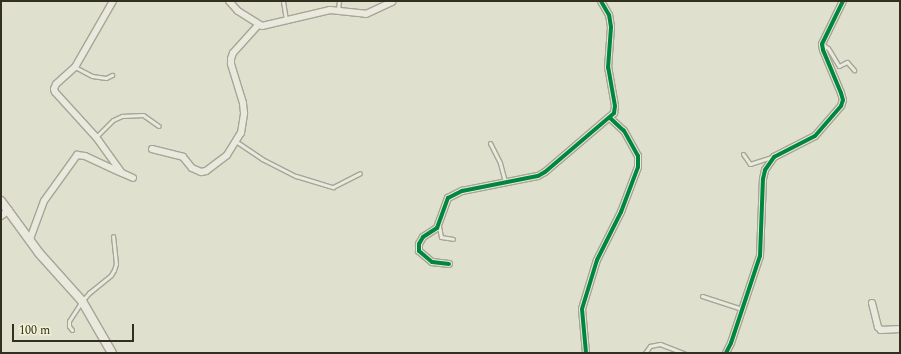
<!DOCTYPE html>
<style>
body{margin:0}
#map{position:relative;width:901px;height:354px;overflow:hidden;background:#e0e0ce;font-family:Spectral,serif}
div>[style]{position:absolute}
.roads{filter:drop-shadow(1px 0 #a6a596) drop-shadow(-1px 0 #a6a596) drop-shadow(0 1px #a6a596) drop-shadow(0 -1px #a6a596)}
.service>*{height:3px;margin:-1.5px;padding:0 1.5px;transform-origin:1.5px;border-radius:1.5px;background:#e9e9de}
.minor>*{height:6px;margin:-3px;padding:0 3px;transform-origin:3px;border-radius:3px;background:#e9e9de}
.tertiary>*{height:8px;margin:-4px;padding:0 4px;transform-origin:4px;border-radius:4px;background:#e9e9de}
.cycleway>*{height:4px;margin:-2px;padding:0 2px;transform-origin:2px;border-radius:2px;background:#00873e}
span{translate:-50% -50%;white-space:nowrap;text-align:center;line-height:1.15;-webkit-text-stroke:3px #f1f1d4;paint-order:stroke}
.frame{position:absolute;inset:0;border:2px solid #332f20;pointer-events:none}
.scale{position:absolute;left:12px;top:324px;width:122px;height:18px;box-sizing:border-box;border:2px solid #332f20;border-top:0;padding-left:5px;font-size:12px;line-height:14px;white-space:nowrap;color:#332f20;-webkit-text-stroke:3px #f1f1d4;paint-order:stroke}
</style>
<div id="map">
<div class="roads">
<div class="service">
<div style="left:283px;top:1px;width:20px;rotate:81deg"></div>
<div style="left:338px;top:10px;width:9px;rotate:-84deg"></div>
<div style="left:822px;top:44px;width:7px;rotate:34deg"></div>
<div style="left:828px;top:48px;width:21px;rotate:59deg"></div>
<div style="left:839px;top:66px;width:9px;rotate:-27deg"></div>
<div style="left:847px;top:62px;width:11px;rotate:49deg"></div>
<div style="left:75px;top:67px;width:19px;rotate:28deg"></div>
<div style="left:92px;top:76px;width:14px;rotate:8deg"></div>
<div style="left:106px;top:78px;width:7px;rotate:-27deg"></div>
<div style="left:96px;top:137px;width:24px;rotate:-45deg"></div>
<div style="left:113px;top:120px;width:10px;rotate:-24deg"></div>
<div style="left:122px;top:116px;width:21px;rotate:-3deg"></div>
<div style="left:143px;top:115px;width:19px;rotate:35deg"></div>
<div style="left:237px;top:142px;width:30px;rotate:34deg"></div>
<div style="left:262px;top:159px;width:38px;rotate:27deg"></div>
<div style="left:296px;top:176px;width:39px;rotate:17deg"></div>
<div style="left:333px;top:187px;width:30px;rotate:-27deg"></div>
<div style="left:490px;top:143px;width:22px;rotate:63deg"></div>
<div style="left:500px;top:163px;width:20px;rotate:75deg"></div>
<div style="left:743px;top:154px;width:12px;rotate:55deg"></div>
<div style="left:750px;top:164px;width:23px;rotate:-18deg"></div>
<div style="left:439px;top:226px;width:11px;rotate:80deg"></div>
<div style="left:441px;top:237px;width:12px;rotate:9deg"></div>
<div style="left:702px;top:296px;width:42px;rotate:18deg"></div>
<div style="left:72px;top:330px;width:5px;rotate:-127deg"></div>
<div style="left:69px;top:326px;width:5px;rotate:-90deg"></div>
<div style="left:69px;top:321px;width:24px;rotate:-57deg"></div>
<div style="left:82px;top:301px;width:11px;rotate:-49deg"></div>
<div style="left:89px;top:293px;width:28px;rotate:-39deg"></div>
<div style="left:111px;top:275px;width:6px;rotate:-59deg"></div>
<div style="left:114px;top:270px;width:6px;rotate:-72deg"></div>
<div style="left:116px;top:264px;width:28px;rotate:-96deg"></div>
<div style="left:645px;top:353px;width:9px;rotate:-54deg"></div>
<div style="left:650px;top:346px;width:10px;rotate:-11deg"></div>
<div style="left:660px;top:344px;width:26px;rotate:21deg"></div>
</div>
<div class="minor">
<div style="left:113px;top:1px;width:76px;rotate:119.9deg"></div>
<div style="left:75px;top:67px;width:25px;rotate:138deg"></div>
<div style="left:56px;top:84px;width:5px;rotate:112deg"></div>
<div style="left:54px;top:89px;width:3px;rotate:72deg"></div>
<div style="left:55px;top:92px;width:61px;rotate:47.7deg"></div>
<div style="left:96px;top:137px;width:44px;rotate:54.2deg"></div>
<div style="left:122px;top:173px;width:12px;rotate:24deg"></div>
<div style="left:229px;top:1px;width:13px;rotate:48deg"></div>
<div style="left:238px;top:11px;width:28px;rotate:32deg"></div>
<div style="left:262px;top:26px;width:70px;rotate:-13.2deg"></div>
<div style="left:330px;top:10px;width:36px;rotate:6deg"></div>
<div style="left:366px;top:14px;width:29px;rotate:-25deg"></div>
<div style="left:152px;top:149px;width:32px;rotate:14deg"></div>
<div style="left:183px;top:157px;width:14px;rotate:51deg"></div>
<div style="left:192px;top:168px;width:10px;rotate:24deg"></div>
<div style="left:201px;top:172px;width:5px;rotate:-11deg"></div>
<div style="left:206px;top:171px;width:26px;rotate:-37deg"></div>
<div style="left:227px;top:155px;width:26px;rotate:-58deg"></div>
<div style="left:241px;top:133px;width:20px;rotate:-81deg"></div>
<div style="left:244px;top:113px;width:10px;rotate:-96deg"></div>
<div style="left:243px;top:103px;width:41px;rotate:-107.1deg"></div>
<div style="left:231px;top:64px;width:5px;rotate:-90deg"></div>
<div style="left:231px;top:59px;width:6px;rotate:-72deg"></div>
<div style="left:233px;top:53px;width:38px;rotate:-48deg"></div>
<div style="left:1px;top:216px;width:10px;rotate:-37deg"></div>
<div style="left:30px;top:239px;width:40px;rotate:-69.8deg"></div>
<div style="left:44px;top:201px;width:57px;rotate:-54.3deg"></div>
<div style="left:77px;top:155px;width:8px;rotate:7deg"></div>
<div style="left:85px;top:156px;width:38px;rotate:25deg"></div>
<div style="left:449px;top:264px;width:17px;rotate:-173deg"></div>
<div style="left:432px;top:262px;width:17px;rotate:-140deg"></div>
<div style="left:419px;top:251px;width:7px;rotate:-90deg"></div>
<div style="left:419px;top:244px;width:8px;rotate:-60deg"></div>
<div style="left:423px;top:237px;width:17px;rotate:-33deg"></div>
<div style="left:437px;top:228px;width:32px;rotate:-70deg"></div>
<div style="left:448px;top:198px;width:16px;rotate:-27deg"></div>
<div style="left:462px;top:191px;width:77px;rotate:-11.2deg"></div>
<div style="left:538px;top:176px;width:8px;rotate:-30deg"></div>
<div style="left:545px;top:172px;width:91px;rotate:-40.5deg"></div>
<div style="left:614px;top:113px;width:7px;rotate:-82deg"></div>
<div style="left:615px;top:106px;width:39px;rotate:-100deg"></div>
<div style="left:608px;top:68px;width:41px;rotate:-85.8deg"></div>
<div style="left:611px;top:27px;width:12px;rotate:-99deg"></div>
<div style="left:609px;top:15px;width:16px;rotate:-120deg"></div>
<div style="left:872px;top:303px;width:25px;rotate:76deg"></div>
<div style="left:878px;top:327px;width:4px;rotate:45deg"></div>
<div style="left:881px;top:330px;width:19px;rotate:-3deg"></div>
<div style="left:586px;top:353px;width:44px;rotate:-95.2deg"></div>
<div style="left:582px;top:309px;width:51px;rotate:-73deg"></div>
<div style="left:597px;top:260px;width:54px;rotate:-63.4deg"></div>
<div style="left:621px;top:212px;width:48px;rotate:-69.3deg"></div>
<div style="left:638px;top:167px;width:11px;rotate:-90deg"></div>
<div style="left:638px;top:156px;width:29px;rotate:-119deg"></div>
<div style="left:624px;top:131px;width:19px;rotate:-137deg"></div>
<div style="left:726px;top:353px;width:11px;rotate:-63deg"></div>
<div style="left:731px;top:343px;width:92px;rotate:-71.6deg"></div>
<div style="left:760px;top:256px;width:77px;rotate:-87.8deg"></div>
<div style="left:763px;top:179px;width:9px;rotate:-77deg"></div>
<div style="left:765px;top:170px;width:16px;rotate:-55deg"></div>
<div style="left:774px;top:157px;width:46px;rotate:-27.1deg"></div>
<div style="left:815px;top:136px;width:40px;rotate:-49deg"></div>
<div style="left:841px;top:106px;width:6px;rotate:-72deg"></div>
<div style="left:843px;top:100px;width:7px;rotate:-106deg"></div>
<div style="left:841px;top:93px;width:47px;rotate:-112.7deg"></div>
<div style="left:823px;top:50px;width:6px;rotate:-99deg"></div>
<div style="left:822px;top:44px;width:48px;rotate:-64deg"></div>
</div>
<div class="tertiary">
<div style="left:1px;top:201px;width:64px;rotate:53.8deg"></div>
<div style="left:39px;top:253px;width:64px;rotate:48.1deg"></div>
<div style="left:82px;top:301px;width:60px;rotate:60deg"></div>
</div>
</div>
<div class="cycleway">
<div style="left:449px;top:264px;width:17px;rotate:-173deg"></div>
<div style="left:432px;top:262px;width:17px;rotate:-140deg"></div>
<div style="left:419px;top:251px;width:7px;rotate:-90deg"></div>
<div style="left:419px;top:244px;width:8px;rotate:-60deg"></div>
<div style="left:423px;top:237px;width:17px;rotate:-33deg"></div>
<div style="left:437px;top:228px;width:32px;rotate:-70deg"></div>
<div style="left:448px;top:198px;width:16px;rotate:-27deg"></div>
<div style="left:462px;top:191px;width:77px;rotate:-11.2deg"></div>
<div style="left:538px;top:176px;width:8px;rotate:-30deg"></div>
<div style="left:545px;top:172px;width:91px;rotate:-40.5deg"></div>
<div style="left:614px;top:113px;width:7px;rotate:-82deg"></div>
<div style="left:615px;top:106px;width:39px;rotate:-100deg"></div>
<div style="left:608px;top:68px;width:41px;rotate:-85.8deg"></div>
<div style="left:611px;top:27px;width:12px;rotate:-99deg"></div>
<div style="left:609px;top:15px;width:16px;rotate:-120deg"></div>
<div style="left:586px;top:353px;width:44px;rotate:-95.2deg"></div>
<div style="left:582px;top:309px;width:51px;rotate:-73deg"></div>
<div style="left:597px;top:260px;width:54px;rotate:-63.4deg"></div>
<div style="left:621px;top:212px;width:48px;rotate:-69.3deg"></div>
<div style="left:638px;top:167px;width:11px;rotate:-90deg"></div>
<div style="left:638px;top:156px;width:29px;rotate:-119deg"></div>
<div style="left:624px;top:131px;width:19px;rotate:-137deg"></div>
<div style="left:726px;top:353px;width:11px;rotate:-63deg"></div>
<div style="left:731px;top:343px;width:92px;rotate:-71.6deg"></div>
<div style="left:760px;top:256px;width:77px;rotate:-87.8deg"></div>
<div style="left:763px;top:179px;width:9px;rotate:-77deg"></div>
<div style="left:765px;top:170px;width:16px;rotate:-55deg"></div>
<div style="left:774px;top:157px;width:46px;rotate:-27.1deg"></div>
<div style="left:815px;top:136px;width:40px;rotate:-49deg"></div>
<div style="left:841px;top:106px;width:6px;rotate:-72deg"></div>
<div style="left:843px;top:100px;width:7px;rotate:-106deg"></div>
<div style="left:841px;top:93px;width:47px;rotate:-112.7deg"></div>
<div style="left:823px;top:50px;width:6px;rotate:-99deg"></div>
<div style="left:822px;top:44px;width:48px;rotate:-64deg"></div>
</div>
<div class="frame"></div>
<div class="scale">100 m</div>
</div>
